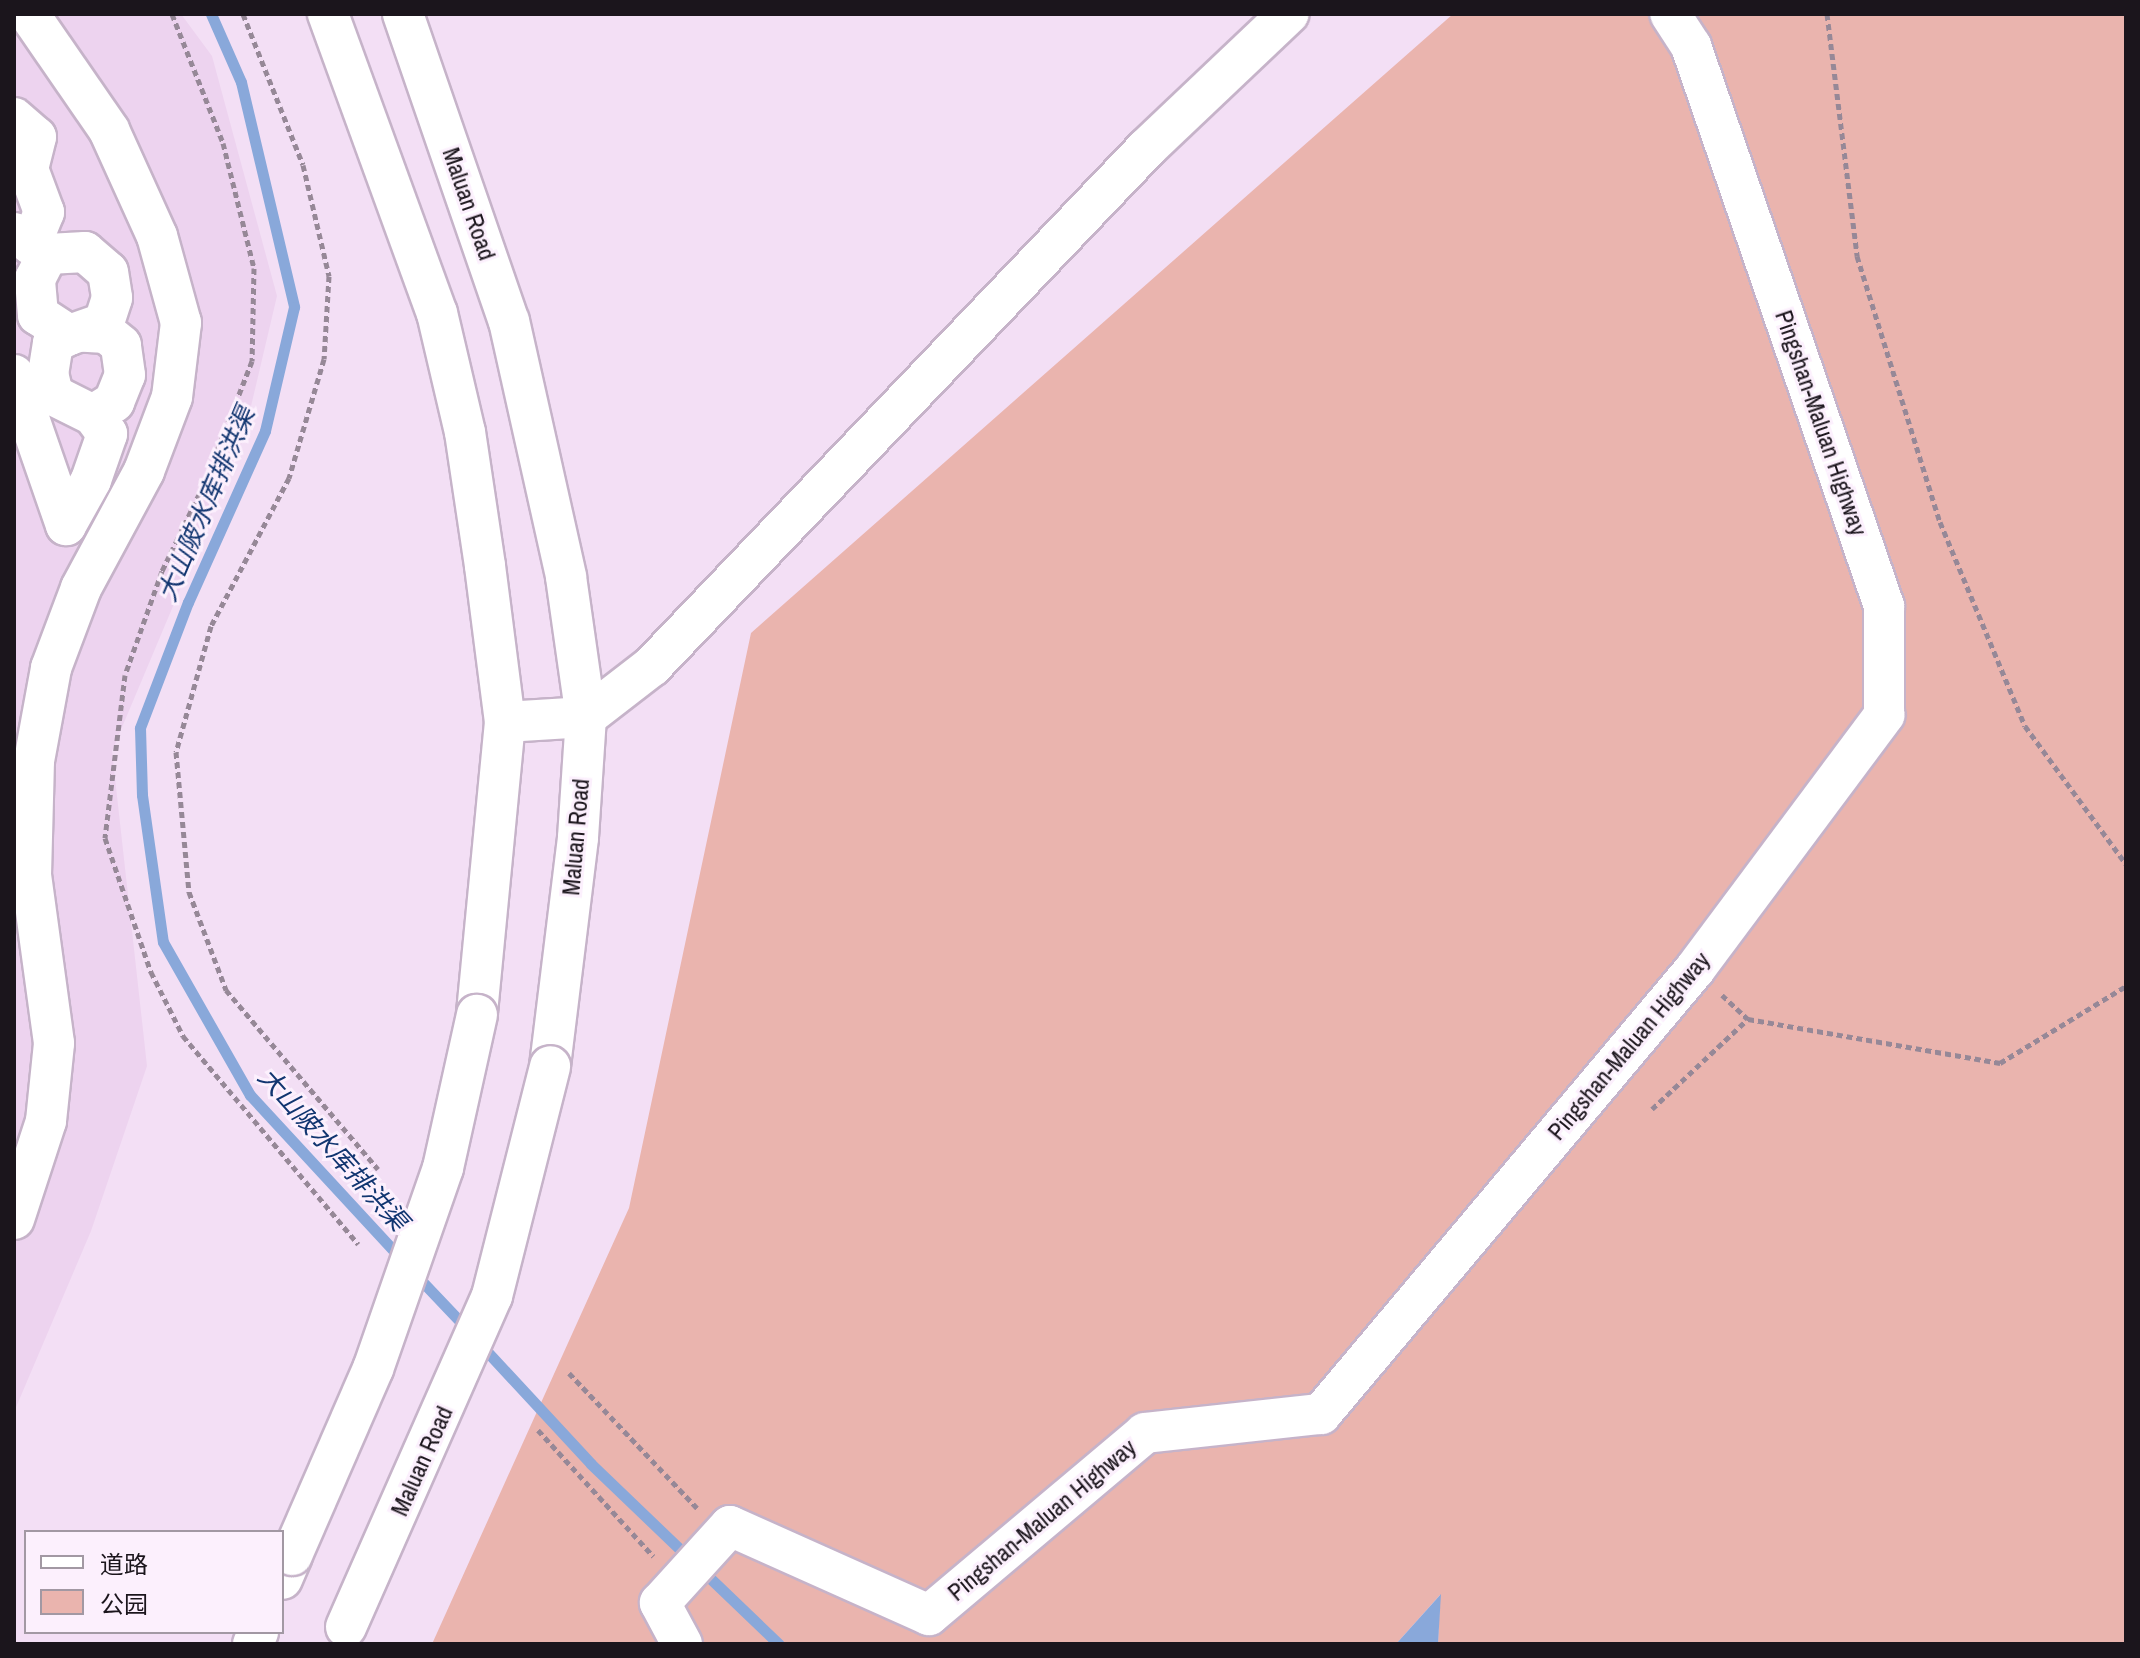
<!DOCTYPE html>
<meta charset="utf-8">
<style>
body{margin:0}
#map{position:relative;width:2140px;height:1658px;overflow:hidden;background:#f3dff5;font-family:"Archivo Narrow","Noto Sans SC",sans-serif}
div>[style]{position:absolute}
.built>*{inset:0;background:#edd3ef}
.green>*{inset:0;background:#eab4ae}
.water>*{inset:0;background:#89a8da}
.stream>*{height:11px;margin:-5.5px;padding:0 5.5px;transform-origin:5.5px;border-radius:5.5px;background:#89a8da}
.path>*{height:5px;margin-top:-2.5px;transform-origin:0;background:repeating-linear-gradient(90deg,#968897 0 6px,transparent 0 10px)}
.roads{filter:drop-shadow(2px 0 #c6b3c9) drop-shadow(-2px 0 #c6b3c9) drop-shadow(0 2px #c6b3c9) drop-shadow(0 -2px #c6b3c9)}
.minor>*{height:40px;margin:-20px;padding:0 20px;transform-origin:20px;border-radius:20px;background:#fff}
.bridges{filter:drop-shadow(2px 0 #c6b3c9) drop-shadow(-2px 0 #c6b3c9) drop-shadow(0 2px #c6b3c9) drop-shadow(0 -2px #c6b3c9)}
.minor-bridge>*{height:40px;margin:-20px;padding:0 20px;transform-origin:20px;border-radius:20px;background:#fff}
span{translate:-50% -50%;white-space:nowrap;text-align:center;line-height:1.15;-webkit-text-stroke:6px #fcf0fd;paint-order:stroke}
.street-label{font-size:24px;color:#1b151c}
.water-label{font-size:26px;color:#113570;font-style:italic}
.frame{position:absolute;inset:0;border:16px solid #1b151c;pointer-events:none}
.legend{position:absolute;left:24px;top:1530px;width:260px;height:104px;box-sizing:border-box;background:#fcf0fd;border:2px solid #a298a3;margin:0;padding:10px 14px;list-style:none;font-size:24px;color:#1b151c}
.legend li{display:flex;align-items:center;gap:16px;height:40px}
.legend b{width:40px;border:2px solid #a298a3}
</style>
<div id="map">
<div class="built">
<div style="clip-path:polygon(14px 14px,181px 14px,212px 56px,277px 296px,243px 440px,112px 751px,147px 1066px,91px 1231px,14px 1412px)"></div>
</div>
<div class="green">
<div style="clip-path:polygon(1453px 14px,2126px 14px,2126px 1644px,1438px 1644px,1440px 1595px,1396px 1644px,432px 1644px,629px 1208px,751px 633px)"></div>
</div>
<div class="water">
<div style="clip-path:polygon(1441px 1594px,1438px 1644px,1396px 1644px)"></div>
</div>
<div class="stream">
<div style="left:211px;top:14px;width:74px;rotate:66.2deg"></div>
<div style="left:241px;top:82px;width:231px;rotate:76.7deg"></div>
<div style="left:294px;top:307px;width:127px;rotate:103.2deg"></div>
<div style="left:265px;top:431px;width:188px;rotate:114.2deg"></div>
<div style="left:188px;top:602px;width:135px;rotate:110.9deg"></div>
<div style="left:140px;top:728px;width:67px;rotate:88.3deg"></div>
<div style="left:142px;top:795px;width:148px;rotate:81.9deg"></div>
<div style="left:163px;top:942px;width:176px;rotate:60.4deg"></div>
<div style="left:250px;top:1095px;width:226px;rotate:47.3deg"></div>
<div style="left:415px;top:1274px;width:79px;rotate:46.5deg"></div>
<div style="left:480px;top:1344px;width:163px;rotate:47.2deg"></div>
<div style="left:591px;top:1464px;width:260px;rotate:43.8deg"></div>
</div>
<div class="path">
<div style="left:172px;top:14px;width:139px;rotate:68.4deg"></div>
<div style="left:223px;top:143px;width:129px;rotate:76.1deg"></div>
<div style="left:254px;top:268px;width:93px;rotate:91.2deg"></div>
<div style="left:252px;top:361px;width:132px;rotate:111.3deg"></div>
<div style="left:204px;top:484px;width:97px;rotate:115.8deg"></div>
<div style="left:162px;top:571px;width:110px;rotate:109.6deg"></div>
<div style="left:125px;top:675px;width:164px;rotate:97deg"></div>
<div style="left:105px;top:838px;width:142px;rotate:71.1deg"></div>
<div style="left:151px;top:972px;width:72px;rotate:63.4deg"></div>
<div style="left:183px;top:1036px;width:272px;rotate:49.9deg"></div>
<div style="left:243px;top:14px;width:162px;rotate:68.3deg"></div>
<div style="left:303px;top:165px;width:114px;rotate:76.8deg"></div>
<div style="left:329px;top:276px;width:83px;rotate:93.4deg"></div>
<div style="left:324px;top:359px;width:124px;rotate:106.4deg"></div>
<div style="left:289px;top:478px;width:167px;rotate:117.8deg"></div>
<div style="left:211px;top:626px;width:131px;rotate:105.5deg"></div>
<div style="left:176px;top:752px;width:141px;rotate:84.7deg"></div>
<div style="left:189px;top:892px;width:105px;rotate:69.3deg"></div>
<div style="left:226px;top:990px;width:235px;rotate:49.7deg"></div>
<div style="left:1827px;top:14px;width:244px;rotate:82.9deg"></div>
<div style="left:1857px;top:256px;width:279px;rotate:72.7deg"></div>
<div style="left:1940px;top:522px;width:221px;rotate:67.4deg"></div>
<div style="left:2025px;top:726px;width:171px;rotate:53.8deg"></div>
<div style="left:1722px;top:995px;width:35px;rotate:43deg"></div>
<div style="left:1748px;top:1019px;width:256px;rotate:9.9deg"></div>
<div style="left:2000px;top:1063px;width:148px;rotate:-31.4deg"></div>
<div style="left:1652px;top:1109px;width:132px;rotate:-43.2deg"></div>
<div style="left:569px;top:1373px;width:186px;rotate:46.5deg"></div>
<div style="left:538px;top:1430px;width:171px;rotate:47.6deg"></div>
</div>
<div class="roads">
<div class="minor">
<div style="left:328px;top:14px;width:318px;rotate:70deg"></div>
<div style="left:437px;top:313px;width:122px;rotate:76.8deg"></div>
<div style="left:465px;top:432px;width:135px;rotate:81.5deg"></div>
<div style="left:485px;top:566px;width:157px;rotate:82.7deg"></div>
<div style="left:505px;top:722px;width:294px;rotate:95.5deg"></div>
<div style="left:403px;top:14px;width:325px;rotate:71deg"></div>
<div style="left:509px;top:321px;width:262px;rotate:77.4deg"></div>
<div style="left:566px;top:577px;width:141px;rotate:81.9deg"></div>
<div style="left:586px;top:717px;width:121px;rotate:93.8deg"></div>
<div style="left:578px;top:838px;width:230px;rotate:97deg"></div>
<div style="left:14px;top:118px;width:29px;rotate:41deg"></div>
<div style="left:36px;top:137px;width:33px;rotate:104deg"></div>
<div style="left:28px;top:169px;width:46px;rotate:69.6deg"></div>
<div style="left:44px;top:212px;width:35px;rotate:112deg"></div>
<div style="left:14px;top:233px;width:40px;rotate:32deg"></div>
<div style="left:48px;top:254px;width:37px;rotate:-3deg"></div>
<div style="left:85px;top:252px;width:30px;rotate:41deg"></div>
<div style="left:108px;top:272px;width:26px;rotate:81deg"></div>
<div style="left:112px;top:298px;width:26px;rotate:108deg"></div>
<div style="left:104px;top:323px;width:37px;rotate:161deg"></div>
<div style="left:69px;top:335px;width:37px;rotate:-147deg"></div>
<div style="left:38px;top:315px;width:36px;rotate:-95deg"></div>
<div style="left:35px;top:279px;width:28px;rotate:-63deg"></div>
<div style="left:69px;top:335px;width:18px;rotate:153deg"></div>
<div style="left:53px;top:343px;width:30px;rotate:99deg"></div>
<div style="left:48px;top:373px;width:23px;rotate:77deg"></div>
<div style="left:53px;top:395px;width:45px;rotate:26.6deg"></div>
<div style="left:93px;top:415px;width:25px;rotate:-32deg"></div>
<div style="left:114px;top:402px;width:29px;rotate:-68deg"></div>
<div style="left:125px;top:375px;width:30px;rotate:-98deg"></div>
<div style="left:121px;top:345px;width:19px;rotate:-141deg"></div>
<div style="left:106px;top:333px;width:22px;rotate:-177deg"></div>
<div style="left:14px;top:375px;width:159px;rotate:70.9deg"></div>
<div style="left:66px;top:525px;width:51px;rotate:-60.9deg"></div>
<div style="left:91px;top:480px;width:49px;rotate:-70.8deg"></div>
<div style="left:107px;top:434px;width:24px;rotate:-126deg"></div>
<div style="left:505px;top:722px;width:81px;rotate:-3.5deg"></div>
<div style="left:586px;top:717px;width:83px;rotate:-37.7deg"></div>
<div style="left:652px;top:666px;width:716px;rotate:-46.3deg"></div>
<div style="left:1147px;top:148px;width:195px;rotate:-43.5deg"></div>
<div style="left:14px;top:1219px;width:103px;rotate:-71.9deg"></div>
<div style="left:46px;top:1121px;width:78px;rotate:-84.1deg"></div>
<div style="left:54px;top:1043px;width:170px;rotate:-97.8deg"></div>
<div style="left:31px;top:875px;width:114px;rotate:-88.5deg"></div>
<div style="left:34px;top:761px;width:95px;rotate:-79.6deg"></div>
<div style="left:51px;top:668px;width:85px;rotate:-69.4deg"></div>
<div style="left:81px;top:588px;width:133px;rotate:-61.7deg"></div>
<div style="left:144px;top:471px;width:79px;rotate:-69.3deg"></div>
<div style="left:172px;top:397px;width:75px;rotate:-83.1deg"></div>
<div style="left:181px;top:323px;width:90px;rotate:-105.4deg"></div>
<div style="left:157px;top:236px;width:116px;rotate:-114.4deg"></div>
<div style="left:109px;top:130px;width:141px;rotate:-124.6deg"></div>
<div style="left:282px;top:1579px;width:26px;rotate:-67deg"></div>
<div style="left:253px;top:1644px;width:13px;rotate:-67deg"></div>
<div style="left:682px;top:1644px;width:47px;rotate:-118.2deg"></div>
<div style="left:660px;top:1603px;width:104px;rotate:-47.7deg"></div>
<div style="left:730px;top:1526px;width:218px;rotate:24.1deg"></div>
<div style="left:929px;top:1615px;width:282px;rotate:-40.1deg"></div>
<div style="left:1145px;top:1433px;width:177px;rotate:-6.2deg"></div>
<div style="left:1321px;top:1414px;width:581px;rotate:-49.95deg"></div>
<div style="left:1695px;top:969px;width:317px;rotate:-53.3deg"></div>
<div style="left:1884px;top:715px;width:109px;rotate:-90deg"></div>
<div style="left:1884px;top:606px;width:592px;rotate:-109.02deg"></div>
<div style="left:1691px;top:46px;width:38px;rotate:-123deg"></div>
</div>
</div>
<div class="bridges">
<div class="minor-bridge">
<div style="left:292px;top:1555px;width:203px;rotate:-66.5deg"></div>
<div style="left:373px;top:1369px;width:213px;rotate:-70.8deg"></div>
<div style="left:443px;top:1168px;width:157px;rotate:-77.5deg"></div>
<div style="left:346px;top:1627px;width:362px;rotate:-66.2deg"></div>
<div style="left:492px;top:1296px;width:237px;rotate:-75.8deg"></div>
</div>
</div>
<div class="street-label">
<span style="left:469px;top:204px;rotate:71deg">Maluan Road</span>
<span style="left:1821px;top:423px;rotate:71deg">Pingshan-Maluan Highway</span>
<span style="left:576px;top:837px;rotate:-85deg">Maluan Road</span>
<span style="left:1629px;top:1046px;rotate:-50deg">Pingshan-Maluan Highway</span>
<span style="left:422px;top:1461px;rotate:-66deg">Maluan Road</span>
<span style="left:1042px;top:1520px;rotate:-40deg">Pingshan-Maluan Highway</span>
</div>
<div class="water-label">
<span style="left:206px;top:504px;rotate:-67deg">大山陂水库排洪渠</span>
<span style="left:333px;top:1149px;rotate:48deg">大山陂水库排洪渠</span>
</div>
<div class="frame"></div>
<ul class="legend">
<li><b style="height:10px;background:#fff"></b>道路</li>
<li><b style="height:22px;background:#eab4ae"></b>公园</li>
</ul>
</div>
